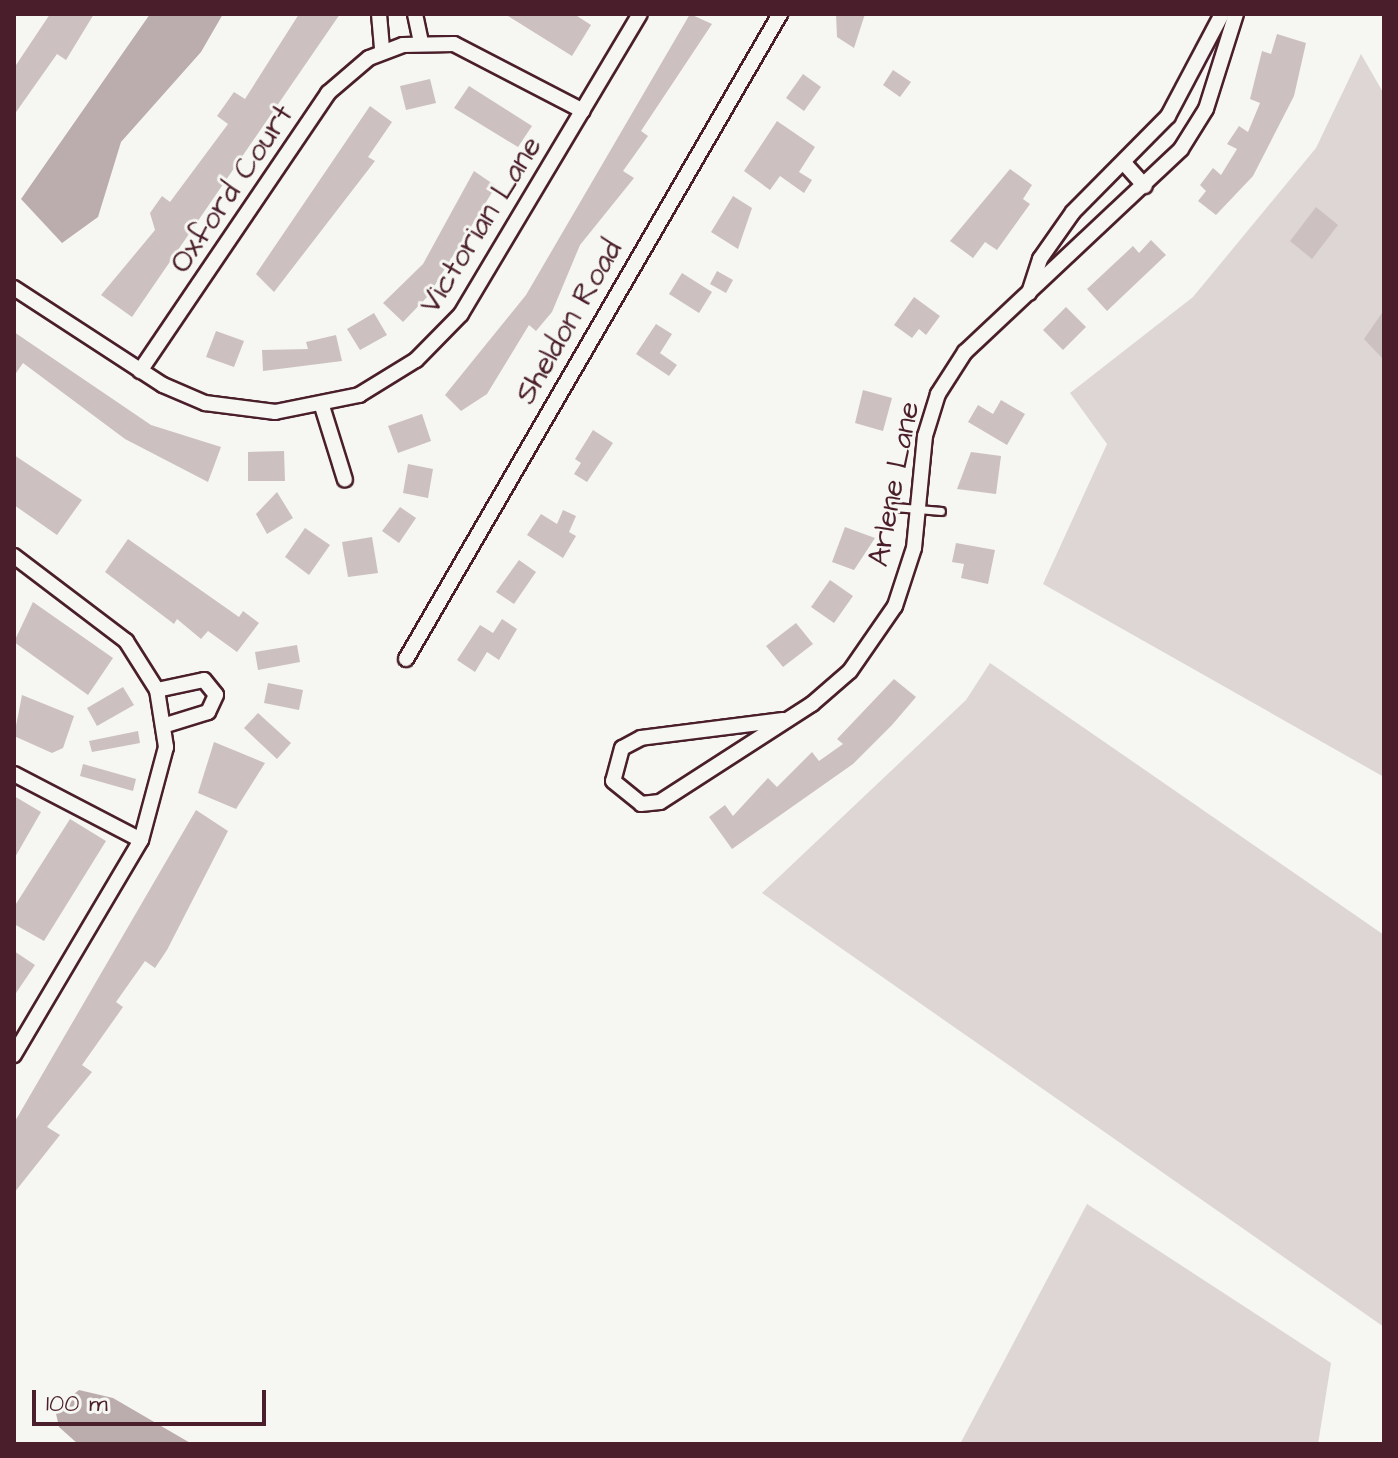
<!DOCTYPE html>
<style>
body{margin:0}
#map{position:relative;width:1398px;height:1458px;overflow:hidden;background:#f6f6f2;font-family:"Architects Daughter",sans-serif}
div>[style]{position:absolute}
.green>*{inset:0;background:#ddd6d5}
.water>*{inset:0;background:#bbadae}
.building>*{inset:0;background:#ccc1c0}
.roads{filter:drop-shadow(2px 0 #4a1f2b) drop-shadow(-2px 0 #4a1f2b) drop-shadow(0 2px #4a1f2b) drop-shadow(0 -2px #4a1f2b)}
.lane>*{height:7px;margin:-3.5px;padding:0 3.5px;transform-origin:3.5px;border-radius:3.5px;background:#f6f6f2}
.street>*{height:14px;margin:-7px;padding:0 7px;transform-origin:7px;border-radius:7px;background:#f6f6f2}
span{translate:-50% -50%;white-space:nowrap;text-align:center;line-height:1.15;-webkit-text-stroke:6px #f6f6f2;paint-order:stroke}
.street-label{font-size:30px;color:#4a1f2b}
.frame{position:absolute;inset:0;border:16px solid #4a1f2b;pointer-events:none}
.scale{position:absolute;left:32px;top:1390px;width:234px;height:36px;box-sizing:border-box;border:4px solid #4a1f2b;border-top:0;padding-left:10px;font-size:24px;line-height:28px;white-space:nowrap;color:#4a1f2b;-webkit-text-stroke:6px #f6f6f2;paint-order:stroke}
</style>
<div id="map">
<div class="green">
<div style="clip-path:polygon(1361px 54px,1384px 94px,1384px 777px,1043px 584px,1107px 444px,1070px 393px,1193px 297px,1316px 148px)"></div>
<div style="clip-path:polygon(990px 663px,1384px 935px,1384px 1327px,762px 893px,966px 700px)"></div>
<div style="clip-path:polygon(1087px 1204px,1331px 1363px,1318px 1444px,960px 1444px)"></div>
</div>
<div class="water">
<div style="clip-path:polygon(150px 14px,223px 14px,201px 52px,121px 142px,98px 217px,62px 243px,21px 199px)"></div>
<div style="clip-path:polygon(79px 1390px,113px 1398px,192px 1444px,78px 1444px,59px 1427px,55px 1409px)"></div>
</div>
<div class="building">
<div style="clip-path:polygon(50px 14px,94px 14px,66px 60px,57px 54px,14px 115px,14px 68px)"></div>
<div style="clip-path:polygon(299px 14px,340px 14px,132px 317px,101px 295px,155px 230px,150px 213px,162px 196px,170px 202px,228px 124px,217px 116px,234px 92px,245px 99px)"></div>
<div style="clip-path:polygon(505px 14px,574px 14px,591px 25px,572px 56px)"></div>
<div style="clip-path:polygon(690px 14px,712px 24px,641px 131px,648px 136px,623px 171px,634px 178px,580px 245px,552px 312px,536px 331px,529px 325px,487px 394px,461px 411px,445px 395px,526px 295px)"></div>
<div style="clip-path:polygon(836px 14px,865px 14px,854px 48px,837px 37px)"></div>
<div style="clip-path:polygon(1277px 34px,1306px 43px,1294px 96px,1253px 176px,1216px 215px,1198px 201px,1206px 191px,1200px 185px,1213px 168px,1221px 175px,1237px 149px,1227px 144px,1239px 126px,1248px 132px,1260px 103px,1250px 99px,1262px 51px,1271px 54px)"></div>
<div style="clip-path:polygon(893px 70px,911px 82px,900px 97px,883px 85px)"></div>
<div style="clip-path:polygon(803px 74px,821px 87px,804px 111px,786px 98px)"></div>
<div style="clip-path:polygon(430px 79px,436px 103px,406px 110px,400px 86px)"></div>
<div style="clip-path:polygon(469px 86px,532px 126px,518px 147px,454px 108px)"></div>
<div style="clip-path:polygon(370px 106px,392px 122px,368px 157px,375px 161px,274px 292px,256px 274px)"></div>
<div style="clip-path:polygon(777px 121px,815px 147px,799px 172px,812px 180px,804px 193px,780px 176px,770px 190px,744px 171px)"></div>
<div style="clip-path:polygon(1010px 169px,1032px 185px,1023px 199px,1030px 204px,997px 250px,985px 242px,973px 258px,950px 241px)"></div>
<div style="clip-path:polygon(474px 171px,496px 186px,428px 296px,403px 322px,383px 303px,423px 264px)"></div>
<div style="clip-path:polygon(733px 196px,752px 208px,738px 249px,711px 232px)"></div>
<div style="clip-path:polygon(1316px 207px,1338px 225px,1312px 259px,1290px 241px)"></div>
<div style="clip-path:polygon(1151px 240px,1166px 255px,1107px 311px,1087px 289px,1133px 246px,1139px 253px)"></div>
<div style="clip-path:polygon(717px 271px,733px 280px,726px 293px,710px 284px)"></div>
<div style="clip-path:polygon(682px 273px,712px 292px,699px 313px,669px 294px)"></div>
<div style="clip-path:polygon(914px 297px,940px 316px,926px 335px,919px 329px,912px 338px,894px 325px)"></div>
<div style="clip-path:polygon(1066px 307px,1086px 327px,1063px 350px,1043px 330px)"></div>
<div style="clip-path:polygon(1384px 310px,1384px 360px,1364px 339px)"></div>
<div style="clip-path:polygon(374px 313px,387px 335px,360px 350px,347px 329px)"></div>
<div style="clip-path:polygon(656px 324px,672px 334px,660px 353px,677px 365px,669px 376px,636px 354px)"></div>
<div style="clip-path:polygon(216px 331px,244px 341px,234px 367px,206px 357px)"></div>
<div style="clip-path:polygon(14px 332px,151px 425px,221px 447px,208px 482px,125px 439px,23px 363px,14px 376px)"></div>
<div style="clip-path:polygon(336px 335px,342px 361px,263px 371px,262px 350px,308px 349px,306px 342px)"></div>
<div style="clip-path:polygon(863px 390px,892px 398px,883px 431px,855px 423px)"></div>
<div style="clip-path:polygon(1001px 400px,1025px 414px,1007px 445px,968px 422px,978px 405px,993px 414px)"></div>
<div style="clip-path:polygon(422px 414px,431px 441px,398px 453px,388px 426px)"></div>
<div style="clip-path:polygon(593px 430px,613px 443px,587px 482px,574px 474px,581px 463px,575px 459px)"></div>
<div style="clip-path:polygon(284px 451px,285px 481px,248px 481px,248px 452px)"></div>
<div style="clip-path:polygon(971px 452px,1001px 456px,996px 494px,957px 489px)"></div>
<div style="clip-path:polygon(14px 455px,82px 500px,57px 535px,14px 505px)"></div>
<div style="clip-path:polygon(408px 464px,433px 469px,428px 498px,403px 493px)"></div>
<div style="clip-path:polygon(277px 492px,293px 518px,267px 534px,256px 514px)"></div>
<div style="clip-path:polygon(400px 507px,416px 518px,399px 543px,382px 531px)"></div>
<div style="clip-path:polygon(563px 510px,576px 516px,569px 532px,576px 536px,563px 558px,527px 535px,541px 514px,557px 524px)"></div>
<div style="clip-path:polygon(845px 527px,875px 538px,854px 570px,832px 562px)"></div>
<div style="clip-path:polygon(305px 528px,330px 545px,309px 575px,285px 557px)"></div>
<div style="clip-path:polygon(372px 537px,378px 573px,348px 577px,342px 542px)"></div>
<div style="clip-path:polygon(128px 539px,239px 617px,243px 611px,259px 623px,237px 652px,208px 631px,201px 639px,177px 619px,174px 624px,105px 572px)"></div>
<div style="clip-path:polygon(956px 543px,995px 550px,988px 584px,961px 578px,964px 564px,952px 562px)"></div>
<div style="clip-path:polygon(519px 560px,536px 572px,514px 604px,496px 592px)"></div>
<div style="clip-path:polygon(830px 580px,853px 596px,834px 623px,811px 607px)"></div>
<div style="clip-path:polygon(33px 602px,113px 658px,88px 695px,14px 642px)"></div>
<div style="clip-path:polygon(502px 619px,517px 629px,499px 660px,487px 652px,475px 672px,457px 660px,480px 625px,493px 633px)"></div>
<div style="clip-path:polygon(796px 623px,813px 644px,783px 667px,766px 646px)"></div>
<div style="clip-path:polygon(297px 645px,300px 662px,258px 670px,255px 652px)"></div>
<div style="clip-path:polygon(894px 679px,916px 697px,892px 725px,853px 764px,732px 849px,709px 817px,725px 805px,733px 816px,768px 778px,777px 787px,812px 752px,819px 761px,843px 744px,837px 739px)"></div>
<div style="clip-path:polygon(268px 683px,303px 690px,299px 710px,264px 703px)"></div>
<div style="clip-path:polygon(123px 687px,134px 705px,97px 726px,87px 708px)"></div>
<div style="clip-path:polygon(22px 695px,74px 716px,63px 748px,52px 753px,14px 736px)"></div>
<div style="clip-path:polygon(258px 713px,291px 743px,277px 759px,244px 728px)"></div>
<div style="clip-path:polygon(138px 731px,140px 743px,92px 752px,89px 741px)"></div>
<div style="clip-path:polygon(214px 742px,265px 763px,236px 809px,198px 793px)"></div>
<div style="clip-path:polygon(83px 764px,136px 779px,133px 791px,80px 776px)"></div>
<div style="clip-path:polygon(14px 796px,41px 812px,14px 859px)"></div>
<div style="clip-path:polygon(196px 810px,228px 831px,167px 950px,155px 968px,145px 961px,116px 1002px,123px 1007px,82px 1065px,92px 1072px,47px 1127px,60px 1135px,14px 1193px,14px 1123px)"></div>
<div style="clip-path:polygon(70px 819px,106px 841px,44px 941px,14px 924px,14px 907px)"></div>
<div style="clip-path:polygon(14px 951px,35px 965px,14px 996px)"></div>
</div>
<div class="roads">
<div class="lane">
<div style="left:895px;top:507px;width:46px;rotate:5deg"></div>
</div>
<div class="street">
<div style="left:379px;top:14px;width:38px;rotate:85deg"></div>
<div style="left:415px;top:14px;width:29px;rotate:78deg"></div>
<div style="left:1124px;top:163px;width:31px;rotate:48deg"></div>
<div style="left:14px;top:288px;width:178px;rotate:33.1deg"></div>
<div style="left:163px;top:385px;width:46px;rotate:23.2deg"></div>
<div style="left:205px;top:403px;width:71px;rotate:7.3deg"></div>
<div style="left:275px;top:412px;width:86px;rotate:-11.4deg"></div>
<div style="left:359px;top:395px;width:67px;rotate:-31.6deg"></div>
<div style="left:416px;top:360px;width:64px;rotate:-45.6deg"></div>
<div style="left:461px;top:314px;width:349px;rotate:-59.2deg"></div>
<div style="left:1029px;top:293px;width:36px;rotate:-72deg"></div>
<div style="left:1040px;top:259px;width:57px;rotate:-54.9deg"></div>
<div style="left:1073px;top:212px;width:135px;rotate:-45.3deg"></div>
<div style="left:1168px;top:116px;width:115px;rotate:-62.1deg"></div>
<div style="left:140px;top:371px;width:336px;rotate:-55.9deg"></div>
<div style="left:328px;top:93px;width:54px;rotate:-40.5deg"></div>
<div style="left:369px;top:58px;width:36px;rotate:-21deg"></div>
<div style="left:403px;top:45px;width:51px;rotate:-1.1deg"></div>
<div style="left:454px;top:44px;width:145px;rotate:27.4deg"></div>
<div style="left:322px;top:406px;width:77px;rotate:72.7deg"></div>
<div style="left:14px;top:556px;width:141px;rotate:37.2deg"></div>
<div style="left:126px;top:641px;width:58px;rotate:57.7deg"></div>
<div style="left:157px;top:690px;width:58px;rotate:81deg"></div>
<div style="left:166px;top:747px;width:96px;rotate:105deg"></div>
<div style="left:141px;top:840px;width:250px;rotate:120.6deg"></div>
<div style="left:406px;top:659px;width:746px;rotate:-59.89deg"></div>
<div style="left:157px;top:690px;width:48px;rotate:-12deg"></div>
<div style="left:204px;top:680px;width:19px;rotate:51deg"></div>
<div style="left:216px;top:695px;width:19px;rotate:115deg"></div>
<div style="left:208px;top:712px;width:44px;rotate:162.8deg"></div>
<div style="left:783px;top:720px;width:143px;rotate:172.8deg"></div>
<div style="left:641px;top:738px;width:21px;rotate:152deg"></div>
<div style="left:622px;top:748px;width:34px;rotate:105deg"></div>
<div style="left:613px;top:781px;width:36px;rotate:39deg"></div>
<div style="left:641px;top:804px;width:19px;rotate:-6deg"></div>
<div style="left:660px;top:802px;width:181px;rotate:-32.8deg"></div>
<div style="left:812px;top:704px;width:50px;rotate:-41deg"></div>
<div style="left:850px;top:671px;width:79px;rotate:-55.3deg"></div>
<div style="left:895px;top:606px;width:61px;rotate:-71.9deg"></div>
<div style="left:914px;top:548px;width:113px;rotate:-84.4deg"></div>
<div style="left:925px;top:436px;width:44px;rotate:-72.8deg"></div>
<div style="left:938px;top:394px;width:50px;rotate:-57.3deg"></div>
<div style="left:965px;top:352px;width:296px;rotate:-43.2deg"></div>
<div style="left:1181px;top:149px;width:47px;rotate:-58deg"></div>
<div style="left:1206px;top:109px;width:100px;rotate:-72.5deg"></div>
<div style="left:14px;top:774px;width:143px;rotate:27.5deg"></div>
</div>
</div>
<div class="street-label">
<span style="left:232px;top:189px;rotate:-56deg">Oxford Court</span>
<span style="left:481px;top:225px;rotate:-58deg">Victorian Lane</span>
<span style="left:569px;top:322px;rotate:-60deg">Sheldon Road</span>
<span style="left:894px;top:484px;rotate:-79deg">Arlene Lane</span>
</div>
<div class="frame"></div>
<div class="scale">100 m</div>
</div>
